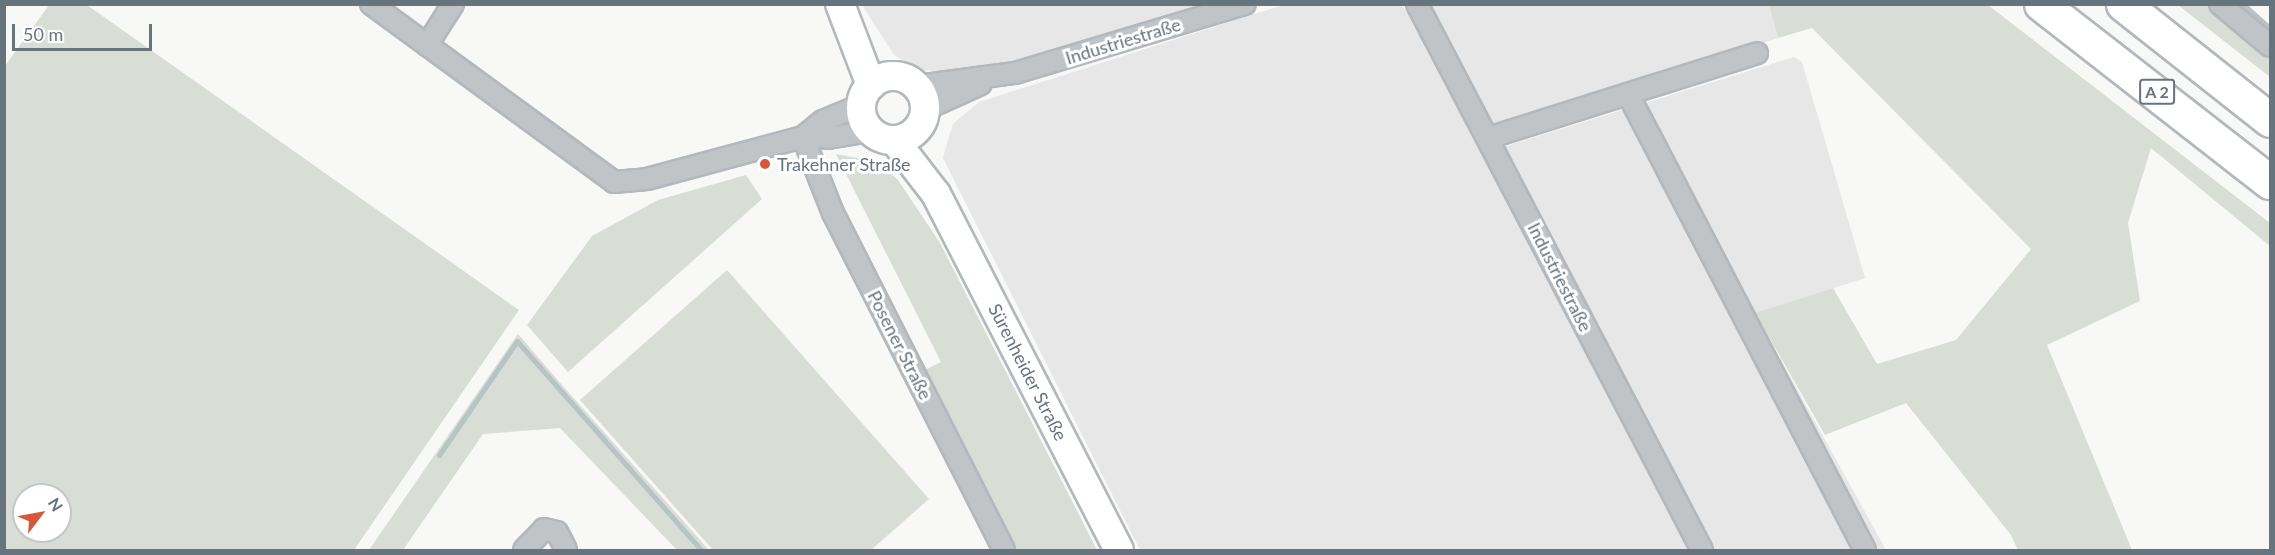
<!DOCTYPE html>
<meta charset="utf-8">
<style>
body{margin:0}
#map{position:relative;width:2275px;height:555px;overflow:hidden;background:#f8f8f6;font-family:Lato,sans-serif}
div>[style]{position:absolute}
.built>*{inset:0;background:#e6e7e6}
.green>*{inset:0;background:#d8ddd5}
.stream>*{height:5px;margin:-2.5px;padding:0 2.5px;transform-origin:2.5px;border-radius:2.5px;background:#b8c3c6}
.roads{filter:drop-shadow(2px 0 #b2b8bc) drop-shadow(-2px 0 #b2b8bc) drop-shadow(0 2px #b2b8bc) drop-shadow(0 -2px #b2b8bc)}
.minor>*{height:20px;margin:-10px;padding:0 10px;transform-origin:10px;border-radius:10px;background:#c0c4c7}
.secondary>*{height:28px;margin:-14px;padding:0 14px;transform-origin:14px;border-radius:14px;background:#fff}
.secondary>.ring{margin:-14px;padding:0;box-sizing:content-box;background:none;border:28px solid #fff;border-radius:50%}
.motorway>*{height:33px;margin:-16.5px;padding:0 16.5px;transform-origin:16.5px;border-radius:16.5px;background:#fff}
.dots>*{width:16px;height:16px;translate:-50% -50%;box-sizing:border-box;border:3px solid #fff;border-radius:50%}
span{translate:-50% -50%;white-space:nowrap;text-align:center;line-height:1.15;-webkit-text-stroke:6px #fff;paint-order:stroke}
.shield-label span{padding:2px 4px;background:#fff;border:2px solid;border-radius:4px;-webkit-text-stroke-width:0}
.shield-label{font-size:16px;color:#66747e;font-weight:700}
.street-label{font-size:18px;color:#66747e}
.poi-label{font-size:18px;color:#66747e}
.left{translate:0 -50%;text-align:left}
.frame{position:absolute;inset:0;border:6px solid #66747e;pointer-events:none}
.north{position:absolute;left:12px;top:483px;width:60px;height:60px;box-sizing:border-box;background:#fff;border:2px solid #c2c7cb;border-radius:50%;rotate:58deg;font-size:16px;font-weight:700;line-height:24px;text-align:center;color:#66747e}
.north::after{content:'';display:block;margin:auto;width:21px;height:27px;background:#d45839;clip-path:polygon(50% 0,100% 100%,50% 72%,0 100%)}
.scale{position:absolute;left:12px;top:24px;width:140px;height:27px;box-sizing:border-box;border:3px solid #66747e;border-top:0;padding-left:8px;font-size:18px;line-height:21px;white-space:nowrap;color:#66747e;-webkit-text-stroke:4px #fff;paint-order:stroke}
</style>
<div id="map">
<div class="built">
<div style="clip-path:polygon(862px 5px,1213px 5px,969px 73px,922px 70px,894px 55px)"></div>
<div style="clip-path:polygon(1283px 5px,1403px 6px,1476px 135px,1691px 550px,1140px 550px,943px 158px,947px 143px,953px 124px,979px 102px)"></div>
<div style="clip-path:polygon(1429px 5px,1769px 5px,1778px 38px,1495px 129px)"></div>
<div style="clip-path:polygon(1794px 57px,1802px 62px,1865px 278px,1755px 313px,1886px 550px,1713px 550px,1503px 147px)"></div>
</div>
<div class="green">
<div style="clip-path:polygon(evenodd,49px 5px,87px 5px,519px 310px,354px 550px,5px 550px,5px 66px,49px 5px,24px 495px,60px 495px,60px 531px,24px 531px,24px 495px)"></div>
<div style="clip-path:polygon(1769px 5px,1988px 5px,2270px 223px,2270px 246px,2151px 148px,2128px 223px,2140px 301px,2047px 345px,2132px 550px,2018px 550px,2011px 535px,1906px 403px,1825px 435px,1755px 313px,1833px 288px,1877px 364px,1956px 340px,2031px 249px,1812px 28px,1778px 38px)"></div>
<div style="clip-path:polygon(2178px 5px,2209px 5px,2270px 54px,2270px 77px)"></div>
<div style="clip-path:polygon(836px 154px,878px 162px,898px 180px,940px 243px,1097px 550px,1017px 550px,925px 370px,941px 362px)"></div>
<div style="clip-path:polygon(746px 175px,762px 199px,568px 372px,527px 325px,592px 236px,658px 200px)"></div>
<div style="clip-path:polygon(727px 270px,929px 499px,871px 550px,713px 550px,580px 400px)"></div>
<div style="clip-path:polygon(518px 334px,562px 385px,709px 550px,677px 550px,560px 428px,483px 434px,403px 550px,369px 550px)"></div>
</div>
<div class="stream">
<div style="left:2243px;top:4px;width:36px;rotate:42deg"></div>
<div style="left:439px;top:455px;width:138px;rotate:-55.6deg"></div>
<div style="left:517px;top:341px;width:278px;rotate:48.6deg"></div>
</div>
<div class="roads">
<div class="minor">
<div style="left:371px;top:4px;width:301px;rotate:36.2deg"></div>
<div style="left:614px;top:182px;width:33px;rotate:-5deg"></div>
<div style="left:647px;top:179px;width:162px;rotate:-15.1deg"></div>
<div style="left:803px;top:137px;width:26px;rotate:-39deg"></div>
<div style="left:823px;top:121px;width:41px;rotate:-22.8deg"></div>
<div style="left:1417px;top:4px;width:616px;rotate:62.44deg"></div>
<div style="left:2220px;top:4px;width:65px;rotate:40deg"></div>
<div style="left:427px;top:45px;width:49px;rotate:-57.6deg"></div>
<div style="left:917px;top:86px;width:99px;rotate:-7.6deg"></div>
<div style="left:1015px;top:73px;width:240px;rotate:-16.7deg"></div>
<div style="left:1628px;top:94px;width:514px;rotate:62.54deg"></div>
<div style="left:926px;top:109px;width:60px;rotate:-24.4deg"></div>
<div style="left:807px;top:135px;width:21px;rotate:8deg"></div>
<div style="left:828px;top:138px;width:43px;rotate:-9.5deg"></div>
<div style="left:803px;top:137px;width:82px;rotate:68.5deg"></div>
<div style="left:833px;top:213px;width:378px;rotate:63.1deg"></div>
<div style="left:1488px;top:138px;width:282px;rotate:-17.5deg"></div>
<div style="left:524px;top:550px;width:29px;rotate:-46deg"></div>
<div style="left:544px;top:529px;width:13px;rotate:13deg"></div>
<div style="left:557px;top:532px;width:20px;rotate:63deg"></div>
</div>
<div class="secondary">
<div style="left:840px;top:4px;width:87px;rotate:69.1deg"></div>
<div class="ring" style="left:861px;top:76px;width:36px;height:36px"></div>
<div style="left:895px;top:141px;width:67px;rotate:52.3deg"></div>
<div style="left:936px;top:194px;width:400px;rotate:62.8deg"></div>
</div>
<div class="motorway">
<div style="left:2041px;top:4px;width:290px;rotate:37.9deg"></div>
<div style="left:2123px;top:4px;width:187px;rotate:38.3deg"></div>
</div>
</div>
<div class="dots">
<div style="left:765px;top:164px;background:#d45839"></div>
</div>
<div class="shield-label">
<span style="left:2157px;top:92px">A 2</span>
</div>
<div class="street-label">
<span style="left:1123px;top:41px;rotate:-17deg">Industriestraße</span>
<span style="left:1560px;top:277px;rotate:63deg">Industriestraße</span>
<span style="left:900px;top:345px;rotate:63deg">Posener Straße</span>
<span style="left:1028px;top:372px;rotate:63deg">Sürenheider Straße</span>
</div>
<div class="poi-label">
<span class="left" style="left:777px;top:164px">Trakehner Straße</span>
</div>
<div class="frame"></div>
<div class="north">N</div>
<div class="scale">50 m</div>
</div>
